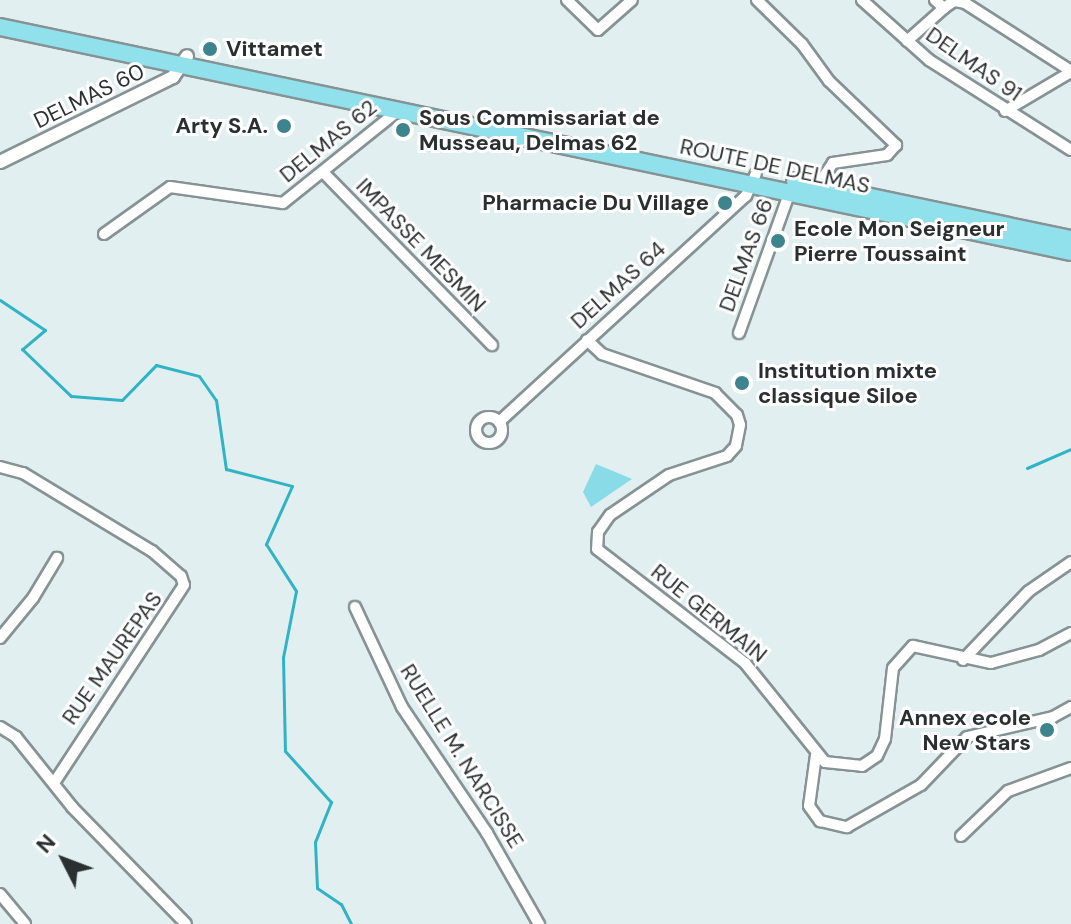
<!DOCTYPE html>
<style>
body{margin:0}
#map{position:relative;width:1071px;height:924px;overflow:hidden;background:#e2eff1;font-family:"DM Sans",sans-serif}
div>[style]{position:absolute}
.green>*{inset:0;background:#89dbe8}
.stream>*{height:3px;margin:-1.5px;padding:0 1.5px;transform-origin:1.5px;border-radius:1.5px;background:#30b3c4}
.roads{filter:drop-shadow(2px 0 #869294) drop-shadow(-2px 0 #869294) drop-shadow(0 2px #869294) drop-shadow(0 -2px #869294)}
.minor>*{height:10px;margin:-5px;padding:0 5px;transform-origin:5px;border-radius:5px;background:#fff}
.minor>.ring{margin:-5px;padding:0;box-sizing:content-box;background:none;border:10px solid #fff;border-radius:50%}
.tertiary>*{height:12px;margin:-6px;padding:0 6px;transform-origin:6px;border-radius:6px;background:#fff}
.primary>*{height:16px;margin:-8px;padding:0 8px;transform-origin:8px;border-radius:8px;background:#90e1ec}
.dots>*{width:22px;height:22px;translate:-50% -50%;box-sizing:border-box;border:4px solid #fff;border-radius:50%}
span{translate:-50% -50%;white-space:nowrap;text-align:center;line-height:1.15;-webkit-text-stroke:6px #fff;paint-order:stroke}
.poi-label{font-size:22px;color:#2a2f2f;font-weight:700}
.left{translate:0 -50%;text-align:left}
.right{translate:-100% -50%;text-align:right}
.street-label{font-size:22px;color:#2a2f2f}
.north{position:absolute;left:24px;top:820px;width:80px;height:80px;-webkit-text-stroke:6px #fff;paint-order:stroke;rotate:312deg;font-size:22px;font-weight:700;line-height:32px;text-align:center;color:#2a2f2f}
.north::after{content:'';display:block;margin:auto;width:28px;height:36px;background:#2a2f2f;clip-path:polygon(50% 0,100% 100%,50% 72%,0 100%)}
</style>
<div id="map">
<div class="green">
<div style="clip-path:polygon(596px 464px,632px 479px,591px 507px,583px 492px)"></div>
</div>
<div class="stream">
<div style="left:0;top:300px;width:54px;rotate:33.7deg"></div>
<div style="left:45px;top:330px;width:30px;rotate:140deg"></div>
<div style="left:22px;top:349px;width:68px;rotate:43.8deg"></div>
<div style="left:71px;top:396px;width:51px;rotate:4.5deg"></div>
<div style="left:122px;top:400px;width:49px;rotate:-45.8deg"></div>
<div style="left:156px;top:365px;width:44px;rotate:14.3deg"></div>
<div style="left:199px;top:376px;width:29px;rotate:55deg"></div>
<div style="left:216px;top:400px;width:70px;rotate:81.8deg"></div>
<div style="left:226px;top:469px;width:68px;rotate:14.4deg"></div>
<div style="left:292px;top:486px;width:64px;rotate:114.1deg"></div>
<div style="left:266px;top:544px;width:56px;rotate:57.4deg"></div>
<div style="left:296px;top:591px;width:67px;rotate:101.1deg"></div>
<div style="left:283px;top:657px;width:94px;rotate:88.8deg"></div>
<div style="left:285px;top:751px;width:69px;rotate:48deg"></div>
<div style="left:331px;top:802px;width:43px;rotate:111.8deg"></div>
<div style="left:315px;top:842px;width:46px;rotate:87.5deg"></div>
<div style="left:317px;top:888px;width:29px;rotate:34deg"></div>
<div style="left:341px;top:904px;width:22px;rotate:63deg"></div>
<div style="left:1027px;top:468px;width:48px;rotate:-23.4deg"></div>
</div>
<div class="roads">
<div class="minor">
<div style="left:567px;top:0;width:43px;rotate:44.1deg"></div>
<div style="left:598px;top:30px;width:45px;rotate:-41.4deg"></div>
<div style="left:757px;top:0;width:63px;rotate:44.4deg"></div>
<div style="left:802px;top:44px;width:46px;rotate:53.9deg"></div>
<div style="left:829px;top:81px;width:93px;rotate:43.7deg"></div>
<div style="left:896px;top:145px;width:13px;rotate:132deg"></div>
<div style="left:887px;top:155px;width:55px;rotate:171.6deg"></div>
<div style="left:833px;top:163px;width:30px;rotate:124deg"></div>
<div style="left:862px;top:0;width:90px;rotate:41.8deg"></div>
<div style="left:929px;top:60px;width:168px;rotate:32.4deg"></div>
<div style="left:935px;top:0;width:12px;rotate:42deg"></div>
<div style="left:944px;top:8px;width:12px;rotate:-35deg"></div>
<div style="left:954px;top:1px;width:11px;rotate:10deg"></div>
<div style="left:965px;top:3px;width:126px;rotate:32.7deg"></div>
<div style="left:907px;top:41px;width:50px;rotate:-41.7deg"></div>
<div style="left:1005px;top:111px;width:77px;rotate:-30.6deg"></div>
<div style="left:323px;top:172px;width:242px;rotate:45.7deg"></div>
<div style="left:104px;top:234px;width:81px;rotate:-35.5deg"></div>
<div style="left:170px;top:187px;width:114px;rotate:8.1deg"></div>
<div style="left:283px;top:203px;width:147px;rotate:-38.7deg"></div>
<div style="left:739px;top:333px;width:151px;rotate:-70.2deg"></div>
<div style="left:587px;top:340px;width:21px;rotate:43deg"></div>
<div style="left:602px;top:354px;width:120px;rotate:19deg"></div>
<div style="left:715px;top:393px;width:31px;rotate:45deg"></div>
<div style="left:737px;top:415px;width:10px;rotate:73deg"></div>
<div style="left:740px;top:425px;width:21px;rotate:101deg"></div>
<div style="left:736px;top:446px;width:13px;rotate:132deg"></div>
<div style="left:727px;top:456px;width:61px;rotate:161.9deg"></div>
<div style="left:669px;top:475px;width:71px;rotate:145.9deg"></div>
<div style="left:610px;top:515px;width:21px;rotate:125deg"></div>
<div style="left:598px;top:532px;width:17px;rotate:93deg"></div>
<div style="left:597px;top:549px;width:187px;rotate:37.6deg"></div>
<div style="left:745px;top:663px;width:127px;rotate:51.1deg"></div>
<div style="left:825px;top:762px;width:37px;rotate:6deg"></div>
<div style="left:862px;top:766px;width:18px;rotate:-34deg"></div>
<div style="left:877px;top:756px;width:19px;rotate:-65deg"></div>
<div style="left:885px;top:739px;width:71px;rotate:-83.6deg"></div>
<div style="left:893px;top:668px;width:30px;rotate:-48deg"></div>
<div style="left:913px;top:646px;width:80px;rotate:12.3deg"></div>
<div style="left:991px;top:663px;width:50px;rotate:-15.2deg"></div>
<div style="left:1039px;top:650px;width:36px;rotate:-28deg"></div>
<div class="ring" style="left:476px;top:417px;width:16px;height:16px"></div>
<div style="left:499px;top:422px;width:335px;rotate:-42.5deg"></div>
<div style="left:746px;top:196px;width:24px;rotate:-66deg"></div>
<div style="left:0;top:467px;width:24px;rotate:15deg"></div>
<div style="left:23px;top:473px;width:151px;rotate:31.2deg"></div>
<div style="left:152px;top:551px;width:38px;rotate:41deg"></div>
<div style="left:181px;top:576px;width:9px;rotate:72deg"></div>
<div style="left:184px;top:585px;width:233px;rotate:123.3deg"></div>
<div style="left:355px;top:607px;width:110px;rotate:64.8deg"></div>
<div style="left:402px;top:707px;width:152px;rotate:56deg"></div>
<div style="left:487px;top:833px;width:105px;rotate:60.3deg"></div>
<div style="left:0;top:638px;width:52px;rotate:-50.5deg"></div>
<div style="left:33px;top:598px;width:47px;rotate:-59deg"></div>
<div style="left:963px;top:660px;width:95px;rotate:-46.3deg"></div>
<div style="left:1029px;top:591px;width:51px;rotate:-34.6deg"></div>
<div style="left:0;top:727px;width:19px;rotate:32deg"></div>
<div style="left:16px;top:737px;width:90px;rotate:51.3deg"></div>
<div style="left:72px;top:807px;width:163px;rotate:45.7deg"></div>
<div style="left:816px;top:755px;width:51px;rotate:97.8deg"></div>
<div style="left:809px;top:806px;width:19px;rotate:54deg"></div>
<div style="left:820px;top:821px;width:28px;rotate:13deg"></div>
<div style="left:847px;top:827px;width:85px;rotate:-29.6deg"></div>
<div style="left:921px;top:785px;width:66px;rotate:-46.2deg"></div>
<div style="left:967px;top:737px;width:88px;rotate:-13.1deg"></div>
<div style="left:1053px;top:717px;width:21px;rotate:-29deg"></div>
<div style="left:961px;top:836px;width:65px;rotate:-43.8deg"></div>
<div style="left:1008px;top:791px;width:67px;rotate:-20.1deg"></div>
<div style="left:0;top:894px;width:39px;rotate:50deg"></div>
</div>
<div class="tertiary">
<div style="left:0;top:162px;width:193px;rotate:-26.2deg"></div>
<div style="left:173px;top:77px;width:25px;rotate:-56deg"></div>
</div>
<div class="primary">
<div style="left:0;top:27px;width:1094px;rotate:11.86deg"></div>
<div style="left:795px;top:181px;width:282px;rotate:11.9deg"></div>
</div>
</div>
<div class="dots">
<div style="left:210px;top:49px;background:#3d848e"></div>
<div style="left:284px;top:126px;background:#3d848e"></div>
<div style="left:403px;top:130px;background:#3d848e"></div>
<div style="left:725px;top:203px;background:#3d848e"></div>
<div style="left:778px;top:241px;background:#3d848e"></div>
<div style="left:742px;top:383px;background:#3d848e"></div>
<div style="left:1047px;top:730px;background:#3d848e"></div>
</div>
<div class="poi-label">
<span class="left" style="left:226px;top:49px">Vittamet</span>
<span class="left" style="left:419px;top:130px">Sous Commissariat de<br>Musseau, Delmas 62</span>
<span class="right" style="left:268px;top:126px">Arty S.A.</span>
<span class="right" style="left:709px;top:203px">Pharmacie Du Village</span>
<span class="left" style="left:794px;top:241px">Ecole Mon Seigneur<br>Pierre Toussaint</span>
<span class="left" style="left:758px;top:383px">Institution mixte<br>classique Siloe</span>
<span class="right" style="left:1031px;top:730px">Annex ecole<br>New Stars</span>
</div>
<div class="street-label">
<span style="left:974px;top:64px;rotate:35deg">DELMAS 91</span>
<span style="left:89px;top:96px;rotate:-26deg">DELMAS 60</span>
<span style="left:328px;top:141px;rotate:-39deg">DELMAS 62</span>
<span style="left:775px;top:166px;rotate:12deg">ROUTE DE DELMAS</span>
<span style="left:421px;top:245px;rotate:46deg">IMPASSE MESMIN</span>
<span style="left:746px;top:255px;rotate:-70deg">DELMAS 66</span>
<span style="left:618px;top:285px;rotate:-42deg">DELMAS 64</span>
<span style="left:709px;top:613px;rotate:39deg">RUE GERMAIN</span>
<span style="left:112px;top:658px;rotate:-55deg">RUE MAUREPAS</span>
<span style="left:462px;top:756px;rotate:58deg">RUELLE M. NARCISSE</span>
</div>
<div class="north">N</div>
</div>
